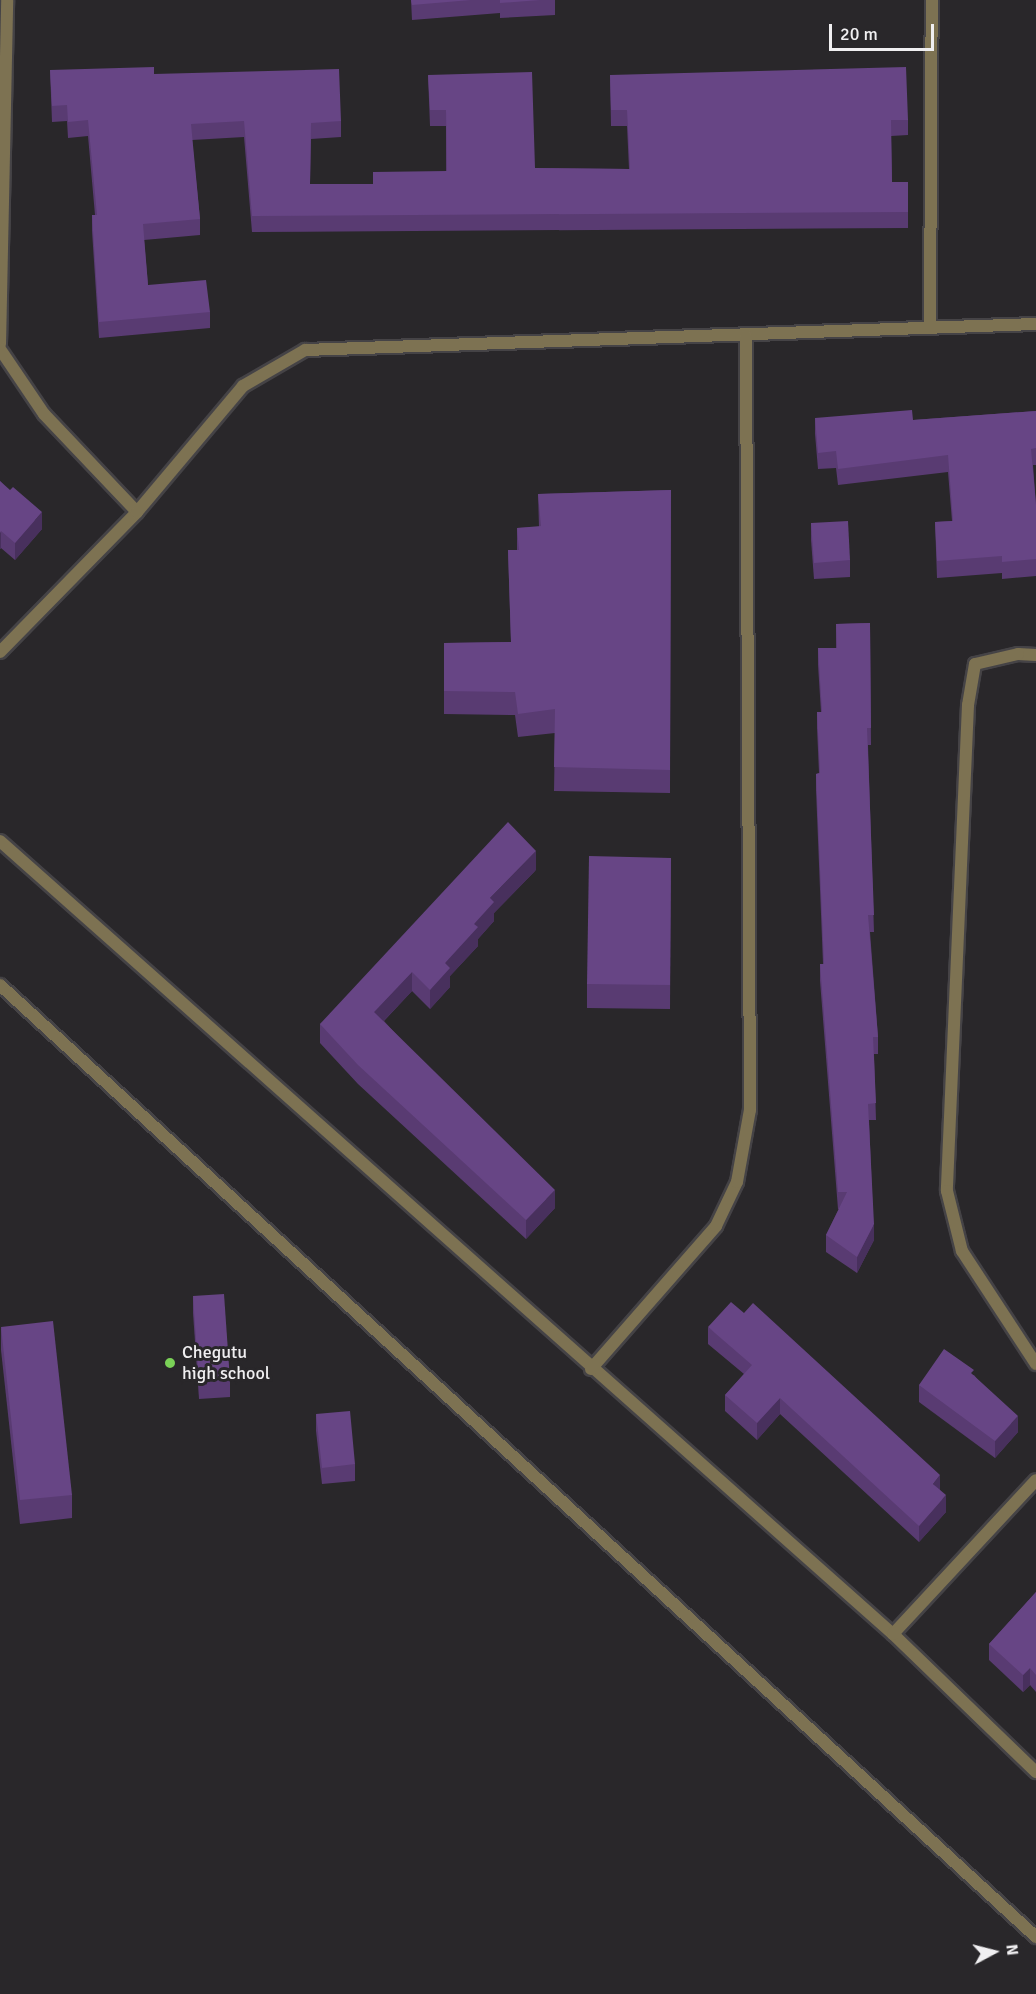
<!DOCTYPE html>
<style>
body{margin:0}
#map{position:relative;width:1036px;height:1994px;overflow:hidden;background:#29272a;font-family:Signika,sans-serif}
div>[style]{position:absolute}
.roads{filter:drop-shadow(2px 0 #454346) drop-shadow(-2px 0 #454346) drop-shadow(0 2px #454346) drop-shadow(0 -2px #454346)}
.minor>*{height:12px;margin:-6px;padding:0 6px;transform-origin:6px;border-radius:6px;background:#7d7252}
.tertiary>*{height:12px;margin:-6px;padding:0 6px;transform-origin:6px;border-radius:6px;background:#7d7252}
.wall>*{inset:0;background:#593b72}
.shaded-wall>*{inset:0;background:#48305d}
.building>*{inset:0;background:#674585}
.dots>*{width:16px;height:16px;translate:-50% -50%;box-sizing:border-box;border:3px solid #29272a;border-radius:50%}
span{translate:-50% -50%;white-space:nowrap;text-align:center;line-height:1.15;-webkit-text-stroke:6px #29272a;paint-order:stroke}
.poi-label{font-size:18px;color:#f0eff1}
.left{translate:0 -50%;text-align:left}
.north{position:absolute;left:964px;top:1922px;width:60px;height:60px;-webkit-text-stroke:4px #29272a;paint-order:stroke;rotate:83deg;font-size:16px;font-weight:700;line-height:24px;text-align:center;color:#f0eff1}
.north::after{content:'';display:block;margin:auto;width:21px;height:27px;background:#f0eff1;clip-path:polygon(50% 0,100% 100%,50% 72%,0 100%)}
.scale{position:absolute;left:829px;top:24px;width:105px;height:27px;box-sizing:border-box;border:3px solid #f0eff1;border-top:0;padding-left:8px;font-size:18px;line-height:21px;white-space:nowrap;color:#f0eff1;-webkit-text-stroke:4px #29272a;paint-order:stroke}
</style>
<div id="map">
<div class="roads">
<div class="minor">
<div style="left:930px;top:328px;width:328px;rotate:-89.7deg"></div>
<div style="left:0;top:344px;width:344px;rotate:-88.8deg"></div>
<div style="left:0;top:349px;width:78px;rotate:55.9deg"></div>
<div style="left:44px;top:414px;width:135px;rotate:46.5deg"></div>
<div style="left:0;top:652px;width:196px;rotate:-45.6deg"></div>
<div style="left:137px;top:512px;width:165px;rotate:-49.9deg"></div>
<div style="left:243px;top:386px;width:72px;rotate:-30.1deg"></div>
<div style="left:305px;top:350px;width:731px;rotate:-2.04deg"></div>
<div style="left:1036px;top:655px;width:18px;rotate:-177deg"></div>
<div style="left:1018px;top:654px;width:44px;rotate:166.9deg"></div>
<div style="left:975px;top:664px;width:42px;rotate:99.7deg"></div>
<div style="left:968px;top:705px;width:486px;rotate:92.5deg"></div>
<div style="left:947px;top:1191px;width:62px;rotate:76deg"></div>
<div style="left:962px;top:1251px;width:135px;rotate:56.8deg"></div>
<div style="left:0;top:841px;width:1194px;rotate:41.61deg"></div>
<div style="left:893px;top:1634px;width:199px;rotate:44deg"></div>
<div style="left:591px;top:1369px;width:190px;rotate:-48.8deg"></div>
<div style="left:716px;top:1226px;width:49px;rotate:-64.5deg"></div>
<div style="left:737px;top:1182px;width:73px;rotate:-79.8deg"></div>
<div style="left:750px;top:1110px;width:774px;rotate:-90.3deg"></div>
<div style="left:893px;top:1634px;width:210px;rotate:-47.1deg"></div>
</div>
<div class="tertiary">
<div style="left:0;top:985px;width:1407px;rotate:42.58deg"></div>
</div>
</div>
<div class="wall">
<div style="clip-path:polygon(411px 0,555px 0,555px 15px,500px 18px,500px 13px,412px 20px)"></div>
<div style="clip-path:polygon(50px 70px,154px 74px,341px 121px,341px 137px,311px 139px,310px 184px,373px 184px,446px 171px,446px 126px,430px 126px,428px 75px,535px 168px,629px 169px,627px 126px,611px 126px,610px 75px,908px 120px,908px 135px,891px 136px,892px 182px,908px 182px,908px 228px,252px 232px,244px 137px,192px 140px,200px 219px,200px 235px,144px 240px,148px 285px,210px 312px,210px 328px,99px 338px,92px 231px,92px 215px,95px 215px,88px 136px,68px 138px,67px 121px,52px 122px)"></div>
<div style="clip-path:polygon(1036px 411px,1036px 465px,1033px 465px,1036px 505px,1036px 576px,1002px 579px,1002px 573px,937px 578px,935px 522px,952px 521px,948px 472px,838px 485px,836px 468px,818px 469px,815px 434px,815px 418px,913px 420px)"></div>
<div style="clip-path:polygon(0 481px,42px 529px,15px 560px,1px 548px,0 549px)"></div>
<div style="clip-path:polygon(671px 490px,670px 793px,554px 791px,555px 733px,518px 737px,515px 715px,444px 714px,444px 643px,511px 642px,508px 550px,517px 550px,517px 528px,539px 527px,538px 494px)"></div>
<div style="clip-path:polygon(811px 523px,850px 560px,850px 577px,814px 579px,811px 540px)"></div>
<div style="clip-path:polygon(870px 623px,871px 745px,868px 745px,874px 932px,870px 932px,878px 1037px,878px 1054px,874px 1054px,876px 1120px,869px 1120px,874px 1240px,857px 1273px,826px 1252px,826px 1235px,839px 1209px,838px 1209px,820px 981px,820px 964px,823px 964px,816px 790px,816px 774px,819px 773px,817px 728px,817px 712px,821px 712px,818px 665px,818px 648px,836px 648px,836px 624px)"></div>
<div style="clip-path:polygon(671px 858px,670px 1009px,587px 1008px,587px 984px)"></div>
<div style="clip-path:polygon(536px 870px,494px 913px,494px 921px,478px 939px,478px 946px,450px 976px,450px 987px,430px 1009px,412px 991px,384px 1021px,555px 1208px,526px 1239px,358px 1084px,320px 1043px,320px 1024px)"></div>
<div style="clip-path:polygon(193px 1296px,230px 1380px,230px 1397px,199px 1399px,193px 1313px)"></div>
<div style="clip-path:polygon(1px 1327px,72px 1495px,72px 1518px,20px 1524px,1px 1350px)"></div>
<div style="clip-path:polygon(708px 1327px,940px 1490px,946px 1512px,919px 1542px,780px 1414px,757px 1440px,725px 1411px,725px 1395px,744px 1374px,708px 1344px)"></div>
<div style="clip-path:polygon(974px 1375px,1018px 1432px,995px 1458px,919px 1402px,919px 1385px)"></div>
<div style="clip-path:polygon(316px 1414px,355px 1464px,355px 1481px,322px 1484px,316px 1431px)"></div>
<div style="clip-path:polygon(1036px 1592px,1036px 1692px,1030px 1685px,1023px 1692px,989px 1660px,989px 1644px)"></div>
</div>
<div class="shaded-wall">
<div style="clip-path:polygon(42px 512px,42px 529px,15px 560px,15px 543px)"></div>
<div style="clip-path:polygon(1px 531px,1px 548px,0 549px,0 533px)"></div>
<div style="clip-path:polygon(536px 851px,536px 870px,494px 913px,494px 921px,478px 939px,478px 946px,450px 976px,450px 987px,430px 1009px,430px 990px,445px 963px,474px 924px,490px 898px)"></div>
<div style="clip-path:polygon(412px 972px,412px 991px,374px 1031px,374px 1012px)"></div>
<div style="clip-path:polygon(555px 1190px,555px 1208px,526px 1239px,526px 1220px)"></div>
<div style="clip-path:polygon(874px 1224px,874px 1240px,857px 1273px,857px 1257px)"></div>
<div style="clip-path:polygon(780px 1398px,780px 1414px,757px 1440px,757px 1423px)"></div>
<div style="clip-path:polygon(1018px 1416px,1018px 1432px,995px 1458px,995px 1441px)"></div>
<div style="clip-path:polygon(940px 1475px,940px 1492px,933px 1484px)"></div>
<div style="clip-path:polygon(946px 1495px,946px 1512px,919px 1542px,919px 1526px)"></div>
<div style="clip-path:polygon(1030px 1668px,1030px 1685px,1023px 1692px,1023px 1675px)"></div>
</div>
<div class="building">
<div style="clip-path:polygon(411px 0,471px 0,412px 5px)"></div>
<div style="clip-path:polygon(500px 0,540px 0,500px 3px)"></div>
<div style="clip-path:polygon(154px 67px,154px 74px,339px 69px,341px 121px,311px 123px,310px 184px,373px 184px,373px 172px,447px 171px,446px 110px,430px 110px,428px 75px,532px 72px,535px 168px,630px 169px,627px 110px,611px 110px,610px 75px,906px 67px,908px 120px,891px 120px,892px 182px,908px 182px,908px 212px,252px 216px,244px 121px,191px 124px,200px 219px,143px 224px,148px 285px,206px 280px,210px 312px,99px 322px,92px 215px,97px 215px,88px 120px,68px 122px,67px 105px,52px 106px,50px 70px)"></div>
<div style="clip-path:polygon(912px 410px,913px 420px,1036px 411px,1036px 448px,1031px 449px,1036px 505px,1036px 559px,1002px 562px,1002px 556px,937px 561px,935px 522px,953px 521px,948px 455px,838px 469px,836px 451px,818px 453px,815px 418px)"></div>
<div style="clip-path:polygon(0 481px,10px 490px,13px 487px,42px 512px,15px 543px,1px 531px,0 533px)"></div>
<div style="clip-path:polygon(671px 490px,670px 770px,554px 767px,555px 709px,518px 714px,515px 692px,444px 691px,444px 643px,511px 642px,508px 550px,519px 550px,517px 528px,541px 526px,538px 494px)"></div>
<div style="clip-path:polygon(848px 521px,850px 560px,814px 563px,811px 523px)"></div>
<div style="clip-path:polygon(870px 623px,871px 728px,867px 728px,874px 915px,868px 915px,878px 1037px,873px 1037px,876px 1103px,868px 1104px,874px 1224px,857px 1257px,826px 1235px,847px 1192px,838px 1192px,820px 964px,824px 964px,816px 774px,820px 773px,817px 712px,822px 712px,818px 648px,837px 648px,836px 624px)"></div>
<div style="clip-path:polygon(508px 822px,536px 851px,490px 898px,494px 902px,474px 924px,478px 927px,445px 963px,450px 968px,430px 990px,412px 972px,374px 1012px,555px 1190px,526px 1220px,358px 1065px,320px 1024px)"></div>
<div style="clip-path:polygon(589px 856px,671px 858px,670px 985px,587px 984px)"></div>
<div style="clip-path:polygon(224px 1294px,230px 1380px,199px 1383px,193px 1296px)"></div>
<div style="clip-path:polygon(731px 1302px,744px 1313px,753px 1303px,940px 1475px,933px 1484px,946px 1495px,919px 1526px,780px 1398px,757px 1423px,725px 1395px,752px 1365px,708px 1327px)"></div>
<div style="clip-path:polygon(53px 1321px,72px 1495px,20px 1500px,1px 1327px)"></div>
<div style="clip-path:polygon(944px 1349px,974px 1370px,971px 1373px,1018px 1416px,995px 1441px,919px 1385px)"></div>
<div style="clip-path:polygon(350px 1411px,355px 1464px,322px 1468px,316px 1414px)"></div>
<div style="clip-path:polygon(1036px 1592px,1036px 1675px,1030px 1668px,1023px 1675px,989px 1644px)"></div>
</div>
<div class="dots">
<div style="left:170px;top:1363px;background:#7ad157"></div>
</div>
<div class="poi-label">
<span class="left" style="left:182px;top:1363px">Chegutu<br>high school</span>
</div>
<div class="north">N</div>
<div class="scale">20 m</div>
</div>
